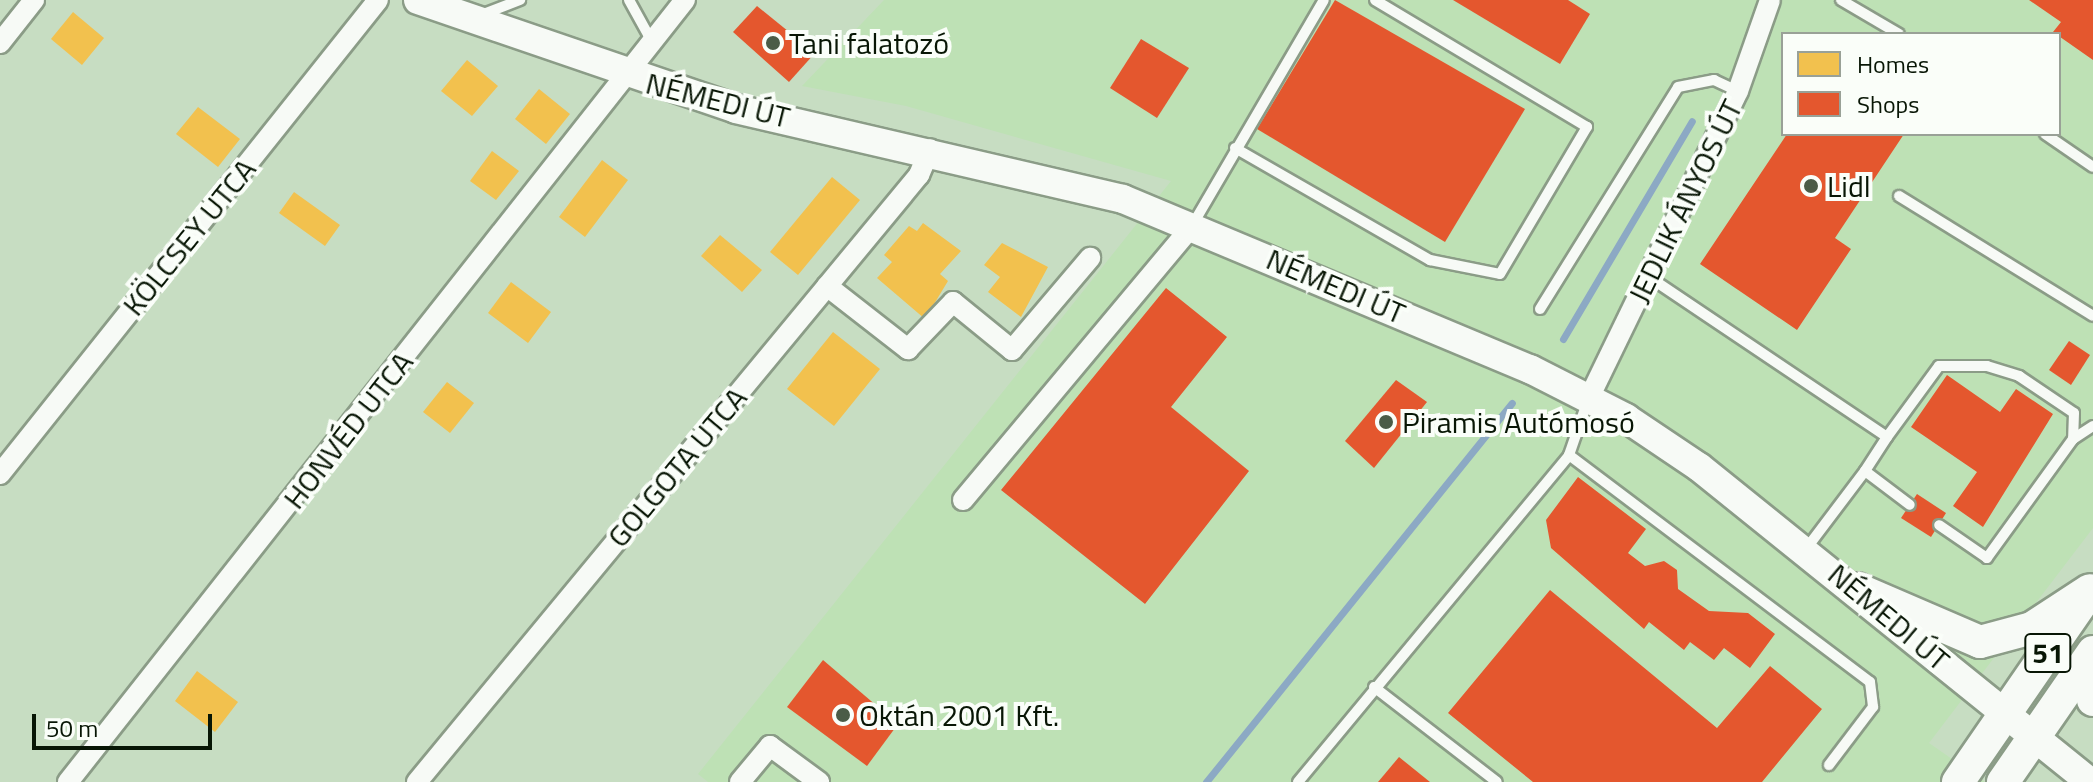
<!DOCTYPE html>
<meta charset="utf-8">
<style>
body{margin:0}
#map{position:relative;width:2093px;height:782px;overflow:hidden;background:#c7ddc2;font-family:"Titillium Web",sans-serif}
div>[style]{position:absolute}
.built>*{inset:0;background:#bee1b5}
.homes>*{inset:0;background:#f2c14e}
.shops>*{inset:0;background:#e4572e}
.stream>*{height:7px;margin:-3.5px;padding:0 3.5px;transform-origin:3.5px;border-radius:3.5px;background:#8ca9c4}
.roads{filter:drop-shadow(2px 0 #8b9c87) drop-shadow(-2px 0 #8b9c87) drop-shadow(0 2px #8b9c87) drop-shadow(0 -2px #8b9c87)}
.lane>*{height:10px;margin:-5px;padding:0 5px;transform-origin:5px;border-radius:5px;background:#f7faf6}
.street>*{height:20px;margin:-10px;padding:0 10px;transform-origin:10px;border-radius:10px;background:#f7faf6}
.secondary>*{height:28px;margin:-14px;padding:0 14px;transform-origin:14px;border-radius:14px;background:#f7faf6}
.primary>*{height:32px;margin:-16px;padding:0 16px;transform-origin:16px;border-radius:16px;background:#f7faf6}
.dots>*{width:22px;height:22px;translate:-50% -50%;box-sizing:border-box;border:4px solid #fafef9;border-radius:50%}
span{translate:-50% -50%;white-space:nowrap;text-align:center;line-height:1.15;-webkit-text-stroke:8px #fafef9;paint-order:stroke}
.shield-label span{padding:2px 6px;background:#fafef9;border:2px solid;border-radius:6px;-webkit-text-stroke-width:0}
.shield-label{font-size:28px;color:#081605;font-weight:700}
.poi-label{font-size:30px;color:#081605}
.left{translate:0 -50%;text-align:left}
.street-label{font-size:30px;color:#081605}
.legend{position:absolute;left:1781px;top:32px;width:280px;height:104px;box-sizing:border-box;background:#fafef9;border:2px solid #99a197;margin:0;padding:10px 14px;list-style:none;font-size:24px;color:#081605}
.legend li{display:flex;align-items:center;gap:16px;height:40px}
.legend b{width:40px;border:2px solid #99a197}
.scale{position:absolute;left:32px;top:714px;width:180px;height:36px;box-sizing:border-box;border:4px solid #081605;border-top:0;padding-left:10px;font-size:24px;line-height:28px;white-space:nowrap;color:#081605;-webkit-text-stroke:6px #fafef9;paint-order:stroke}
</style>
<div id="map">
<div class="built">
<div style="clip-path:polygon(evenodd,884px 0,2093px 0,2093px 528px,1929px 743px,1985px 782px,708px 782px,698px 774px,1171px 181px,906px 106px,802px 86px,884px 0,1783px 34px,2059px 34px,2059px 134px,1783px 134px,1783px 34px)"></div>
</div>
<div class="homes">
<div style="clip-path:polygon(73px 12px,104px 38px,82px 65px,51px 39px)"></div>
<div style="clip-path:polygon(467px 60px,498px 86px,472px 116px,441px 91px)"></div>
<div style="clip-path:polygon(539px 89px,570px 114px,546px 144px,515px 119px)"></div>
<div style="clip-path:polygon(198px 107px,240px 139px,218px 167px,176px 134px)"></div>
<div style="clip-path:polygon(492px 151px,519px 171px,496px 200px,470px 181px)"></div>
<div style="clip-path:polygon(602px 160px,628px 180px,585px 237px,559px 217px)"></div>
<div style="clip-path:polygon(832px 177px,860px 200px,798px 275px,770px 252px)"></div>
<div style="clip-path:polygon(294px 192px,340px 225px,325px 246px,279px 213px)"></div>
<div style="clip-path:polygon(923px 223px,961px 251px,940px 274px,948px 281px,925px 319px,877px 278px,892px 262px,884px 255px,909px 226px,917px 231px)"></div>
<div style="clip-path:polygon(720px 235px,762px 270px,742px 292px,701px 256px)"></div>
<div style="clip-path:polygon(1002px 243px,1048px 267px,1021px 317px,988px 292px,1000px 277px,984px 265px)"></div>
<div style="clip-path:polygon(511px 282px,551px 312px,528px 343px,488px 313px)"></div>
<div style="clip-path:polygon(833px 332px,880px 369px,834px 426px,787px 389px)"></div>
<div style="clip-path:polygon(447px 382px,474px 403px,450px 433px,423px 412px)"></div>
<div style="clip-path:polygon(197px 671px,238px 702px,215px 732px,175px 701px)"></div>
</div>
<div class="shops">
<div style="clip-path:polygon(1335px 0,1525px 109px,1445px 242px,1257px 129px)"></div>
<div style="clip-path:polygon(1453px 0,1568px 0,1590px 14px,1560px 64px)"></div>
<div style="clip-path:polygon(2029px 0,2093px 0,2093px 60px,2053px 32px,2061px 22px)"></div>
<div style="clip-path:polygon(757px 6px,815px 53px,789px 82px,733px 32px)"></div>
<div style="clip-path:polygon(1141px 39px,1189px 68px,1157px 118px,1110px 88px)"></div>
<div style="clip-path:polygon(1787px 134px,1904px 134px,1835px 238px,1851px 249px,1797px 330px,1700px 264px)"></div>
<div style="clip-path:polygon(1166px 288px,1227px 337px,1171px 407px,1249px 471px,1145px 604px,1001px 490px)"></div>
<div style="clip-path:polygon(2069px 341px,2090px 355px,2071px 385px,2049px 370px)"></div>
<div style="clip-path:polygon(1947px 375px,2000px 412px,2016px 389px,2053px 414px,1983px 527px,1953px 506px,1977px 472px,1911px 427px)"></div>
<div style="clip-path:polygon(1396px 380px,1427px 402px,1374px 468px,1345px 441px)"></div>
<div style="clip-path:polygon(1578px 477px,1646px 529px,1628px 553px,1645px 566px,1664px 561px,1677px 570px,1678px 589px,1709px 611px,1748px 613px,1775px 634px,1750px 668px,1724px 648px,1714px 660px,1690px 642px,1684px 650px,1649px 622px,1644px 629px,1551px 548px,1546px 520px)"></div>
<div style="clip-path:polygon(1917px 494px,1946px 513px,1931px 537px,1901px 518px)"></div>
<div style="clip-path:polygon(1550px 590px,1717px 728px,1770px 666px,1822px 709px,1762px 782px,1533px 782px,1448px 713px)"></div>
<div style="clip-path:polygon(823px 660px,898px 724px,867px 766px,787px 707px)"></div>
<div style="clip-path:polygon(1399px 757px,1430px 782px,1378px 782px)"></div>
</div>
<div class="stream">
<div style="left:1563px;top:339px;width:253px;rotate:-59.4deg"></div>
<div style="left:1206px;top:782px;width:487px;rotate:-51.1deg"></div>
</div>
<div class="roads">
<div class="lane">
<div style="left:629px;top:0;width:43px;rotate:61.1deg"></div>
<div style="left:1841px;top:0;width:67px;rotate:30.4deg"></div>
<div style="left:481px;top:15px;width:42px;rotate:-21deg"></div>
<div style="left:2045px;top:134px;width:58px;rotate:34.5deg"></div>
<div style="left:1235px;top:148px;width:225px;rotate:29.9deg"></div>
<div style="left:1430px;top:260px;width:71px;rotate:11.3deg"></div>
<div style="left:1500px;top:274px;width:171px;rotate:-59.4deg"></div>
<div style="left:1587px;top:127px;width:247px;rotate:-149.1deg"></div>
<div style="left:1899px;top:196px;width:228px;rotate:31.7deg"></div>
<div style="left:1193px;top:224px;width:259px;rotate:-59.7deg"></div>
<div style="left:1652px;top:279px;width:283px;rotate:33.9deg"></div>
<div style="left:1887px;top:437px;width:88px;rotate:-53.8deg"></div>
<div style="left:1939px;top:366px;width:48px"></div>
<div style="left:1987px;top:366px;width:34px;rotate:17deg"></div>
<div style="left:2019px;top:376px;width:66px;rotate:33.9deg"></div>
<div style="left:2074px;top:413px;width:26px;rotate:92deg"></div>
<div style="left:2073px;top:439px;width:147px;rotate:125.9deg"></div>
<div style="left:1987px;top:558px;width:58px;rotate:-145.5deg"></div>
<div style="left:1540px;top:309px;width:261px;rotate:-58.1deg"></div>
<div style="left:1678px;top:87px;width:37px;rotate:-11deg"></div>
<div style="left:1714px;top:80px;width:26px;rotate:25deg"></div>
<div style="left:1588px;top:400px;width:58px;rotate:109.1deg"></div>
<div style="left:1569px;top:455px;width:377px;rotate:37deg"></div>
<div style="left:1870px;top:682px;width:25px;rotate:83deg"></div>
<div style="left:1873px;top:707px;width:73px;rotate:127.2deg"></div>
<div style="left:1887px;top:437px;width:40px;rotate:122.9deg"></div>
<div style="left:1865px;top:471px;width:56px;rotate:37.1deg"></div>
<div style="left:2073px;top:439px;width:24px;rotate:-33deg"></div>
<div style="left:1806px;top:549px;width:98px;rotate:-52.9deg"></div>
<div style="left:1374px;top:687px;width:155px;rotate:37.7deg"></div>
<div style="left:1298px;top:782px;width:425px;rotate:-50.3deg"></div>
</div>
<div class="street">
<div style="left:0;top:43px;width:55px;rotate:-51.7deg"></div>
<div style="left:827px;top:286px;width:103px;rotate:37.9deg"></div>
<div style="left:908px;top:349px;width:65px;rotate:-46.2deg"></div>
<div style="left:953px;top:302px;width:76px;rotate:39.1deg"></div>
<div style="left:1012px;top:350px;width:121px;rotate:-49.7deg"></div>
<div style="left:1589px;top:398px;width:341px;rotate:-64.1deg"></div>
<div style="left:1738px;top:91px;width:96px;rotate:-70.6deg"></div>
<div style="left:0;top:474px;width:606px;rotate:-51.43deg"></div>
<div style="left:963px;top:500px;width:357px;rotate:-50.1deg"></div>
<div style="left:68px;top:782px;width:996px;rotate:-51.73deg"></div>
<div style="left:417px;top:782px;width:788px;rotate:-50.41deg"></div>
<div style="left:919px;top:175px;width:28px;rotate:-67deg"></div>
<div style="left:740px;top:782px;width:47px;rotate:-50.2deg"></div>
<div style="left:770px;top:746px;width:61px;rotate:36.3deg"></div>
</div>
<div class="secondary">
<div style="left:418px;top:0;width:336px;rotate:18.9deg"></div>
<div style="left:736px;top:109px;width:397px;rotate:13.1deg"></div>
<div style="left:1123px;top:199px;width:441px;rotate:22.7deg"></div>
<div style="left:1530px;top:369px;width:108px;rotate:27deg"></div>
<div style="left:1626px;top:418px;width:88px;rotate:33.9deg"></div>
<div style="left:1699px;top:467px;width:502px;rotate:38.86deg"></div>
</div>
<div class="primary">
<div style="left:1857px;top:589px;width:134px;rotate:23.3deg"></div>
<div style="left:1980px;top:642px;width:54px;rotate:-15.1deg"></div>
<div style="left:2032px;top:628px;width:69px;rotate:-33.2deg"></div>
<div style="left:2093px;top:691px;width:9px;rotate:90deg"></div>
<div style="left:1958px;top:782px;width:220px;rotate:-55.4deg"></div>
<div style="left:2003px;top:782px;width:158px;rotate:-55.3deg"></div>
</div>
</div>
<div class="dots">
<div style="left:773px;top:43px;background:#4b5c47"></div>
<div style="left:1811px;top:186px;background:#4b5c47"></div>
<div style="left:1386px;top:422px;background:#4b5c47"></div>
<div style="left:843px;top:715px;background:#4b5c47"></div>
</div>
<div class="shield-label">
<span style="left:2048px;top:653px">51</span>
</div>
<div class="poi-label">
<span class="left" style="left:789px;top:43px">Tani falatozó</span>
<span class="left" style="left:1827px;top:186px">Lidl</span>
<span class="left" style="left:1402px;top:422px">Piramis Autómosó</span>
<span class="left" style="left:859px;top:715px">Oktán 2001 Kft.</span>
</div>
<div class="street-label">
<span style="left:718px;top:100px;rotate:14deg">NÉMEDI ÚT</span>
<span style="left:1685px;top:201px;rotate:-64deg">JEDLIK ÁNYOS ÚT</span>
<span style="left:189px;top:237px;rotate:-51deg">KÖLCSEY UTCA</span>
<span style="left:1336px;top:286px;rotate:23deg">NÉMEDI ÚT</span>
<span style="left:348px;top:430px;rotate:-52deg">HONVÉD UTCA</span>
<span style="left:677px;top:467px;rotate:-50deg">GOLGOTA UTCA</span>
<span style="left:1889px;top:617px;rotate:40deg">NÉMEDI ÚT</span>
</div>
<ul class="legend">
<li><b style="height:22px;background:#f2c14e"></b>Homes</li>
<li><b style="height:22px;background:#e4572e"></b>Shops</li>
</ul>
<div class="scale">50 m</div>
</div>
